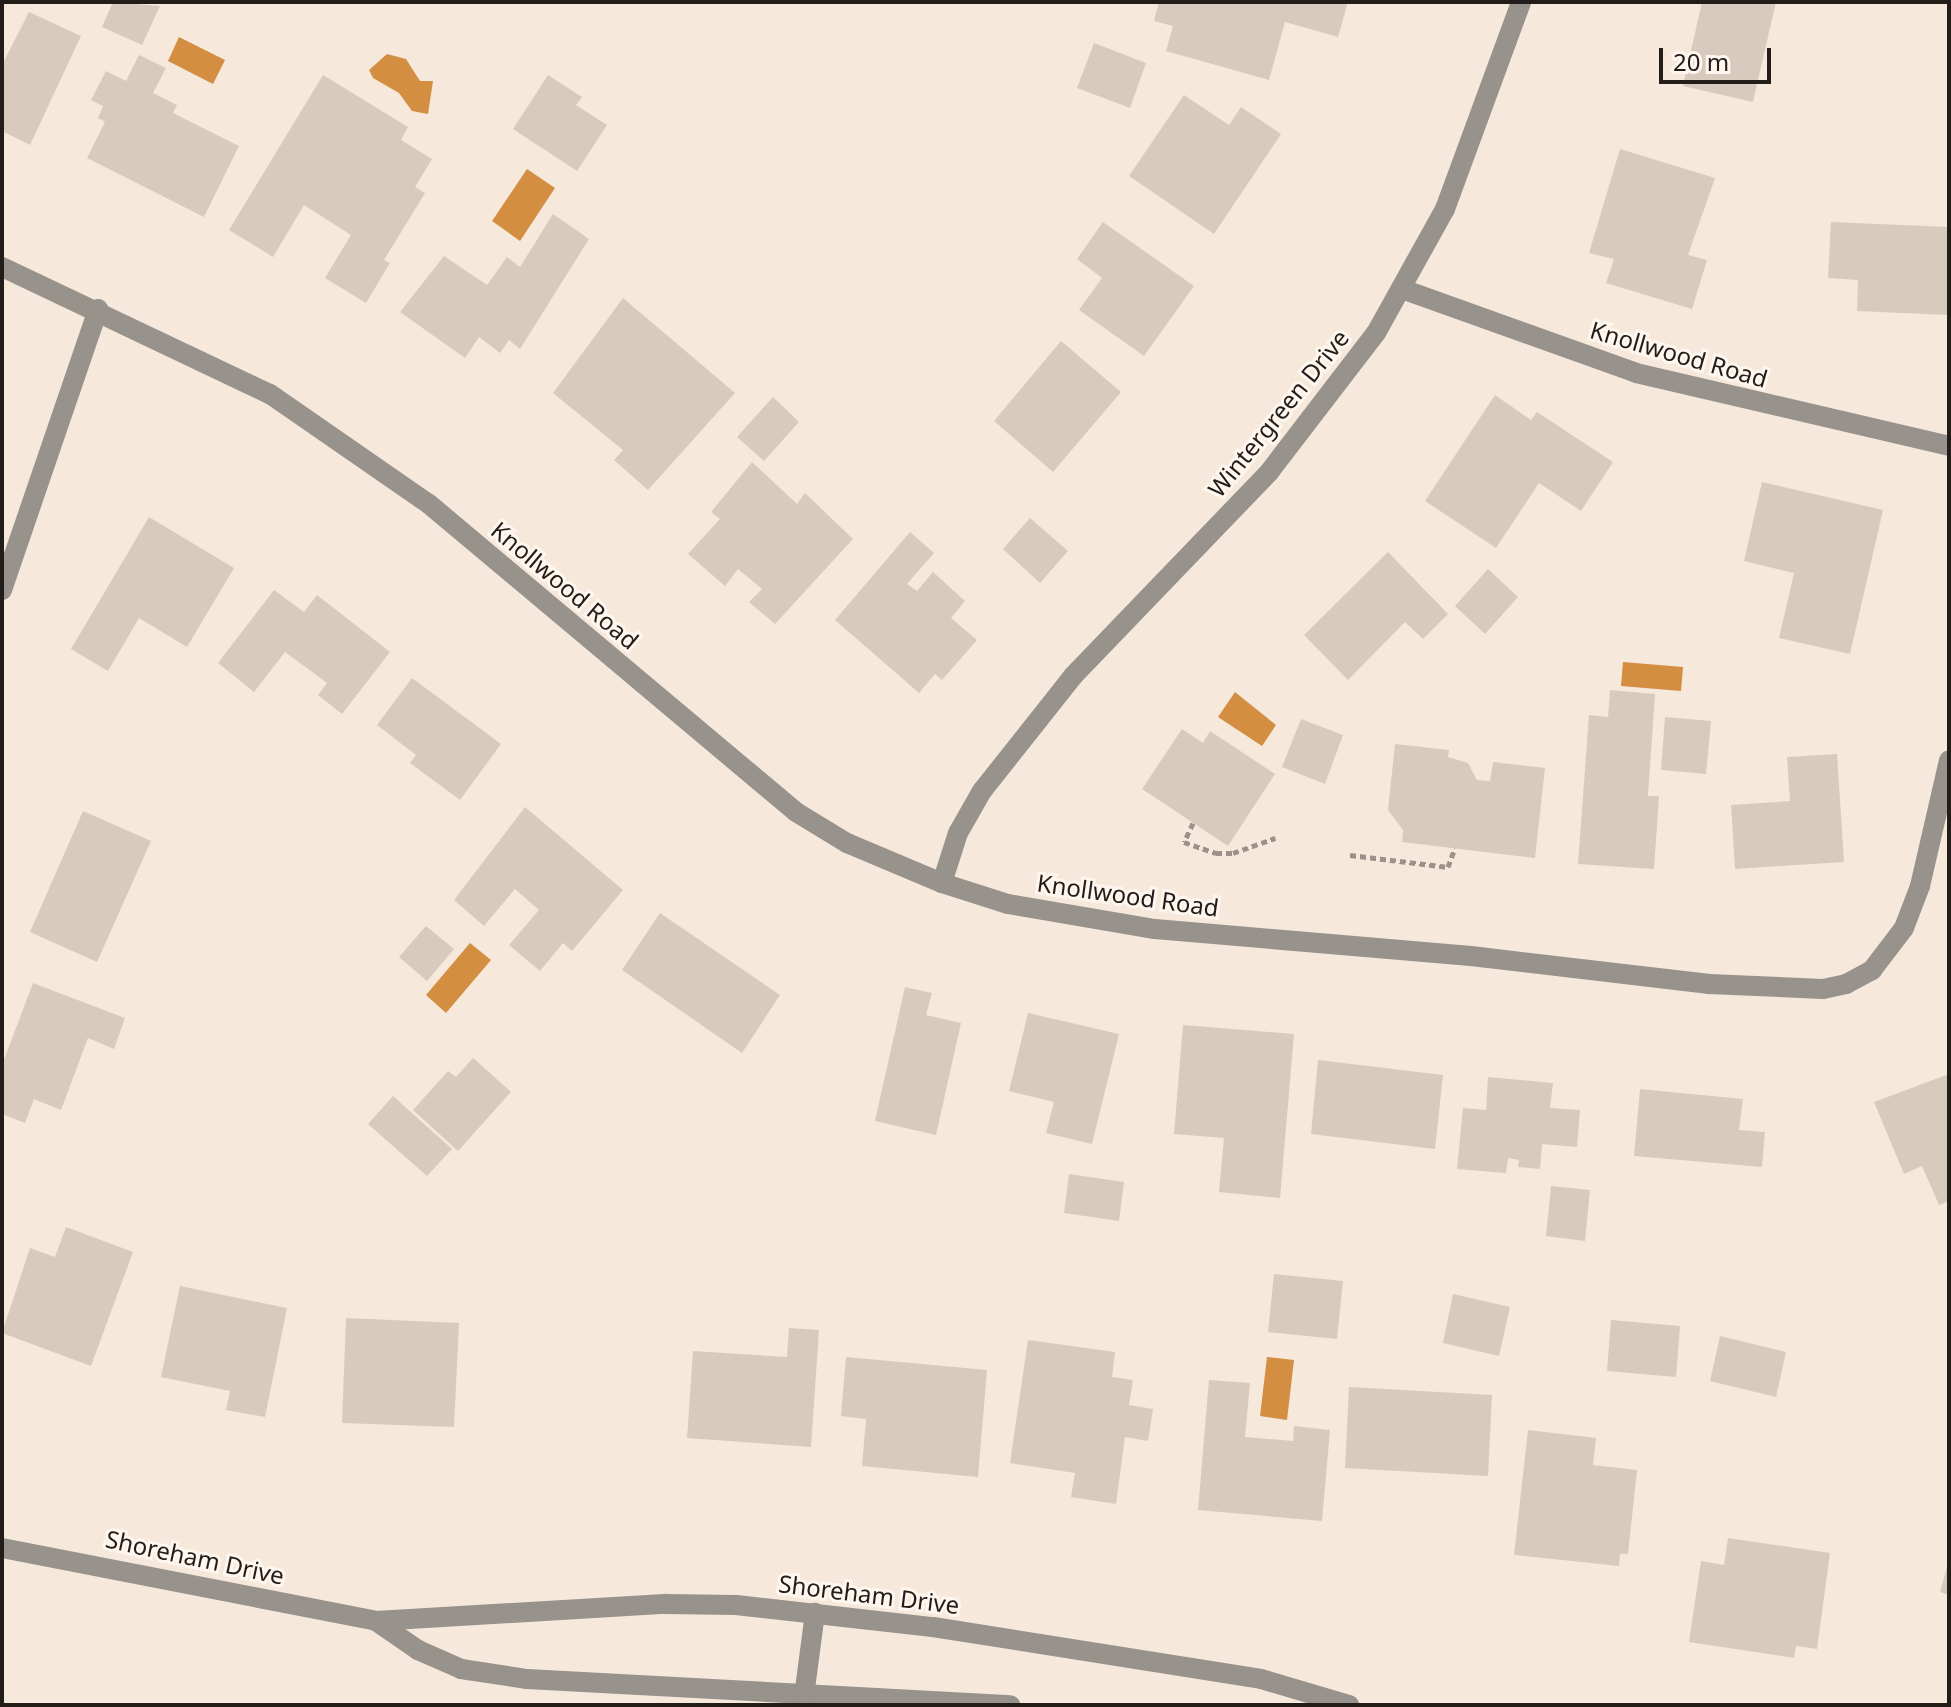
<!DOCTYPE html>
<style>
body{margin:0}
#map{position:relative;width:1951px;height:1707px;overflow:hidden;background:#f6e8db;font-family:"Noto Sans",sans-serif}
div>[style]{position:absolute}
.water>*{inset:0;background:#d38e41}
.building>*{inset:0;background:#d8cbbe}
.path>*{height:5px;margin-top:-2.5px;transform-origin:0;background:repeating-linear-gradient(90deg,#9b9188 0 6px,transparent 0 10px)}
.minor>*{height:20px;margin:-10px;padding:0 10px;transform-origin:10px;border-radius:10px;background:#97928c}
span{translate:-50% -50%;white-space:nowrap;text-align:center;line-height:1.15;-webkit-text-stroke:6px #fff6ef;paint-order:stroke}
.street-label{font-size:24px;color:#221d18}
.frame{position:absolute;inset:0;border:4px solid #221d18;pointer-events:none}
.scale{position:absolute;left:1659px;top:48px;width:112px;height:36px;box-sizing:border-box;border:4px solid #221d18;border-top:0;padding-left:10px;font-size:24px;line-height:28px;white-space:nowrap;color:#221d18;-webkit-text-stroke:6px #fff6ef;paint-order:stroke}
</style>
<div id="map">
<div class="water">
<div style="clip-path:polygon(179px 37px,225px 60px,213px 84px,168px 61px)"></div>
<div style="clip-path:polygon(387px 54px,406px 59px,420px 81px,433px 81px,428px 114px,412px 111px,399px 93px,373px 78px,369px 70px)"></div>
<div style="clip-path:polygon(527px 169px,555px 188px,520px 241px,492px 221px)"></div>
<div style="clip-path:polygon(1623px 662px,1683px 667px,1681px 691px,1621px 686px)"></div>
<div style="clip-path:polygon(1235px 692px,1276px 725px,1262px 746px,1218px 717px)"></div>
<div style="clip-path:polygon(470px 943px,491px 960px,446px 1013px,426px 995px)"></div>
<div style="clip-path:polygon(1267px 1357px,1294px 1360px,1287px 1420px,1260px 1416px)"></div>
</div>
<div class="building">
<div style="clip-path:polygon(113px 2px,160px 6px,142px 45px,102px 27px)"></div>
<div style="clip-path:polygon(1159px 2px,1348px 2px,1338px 37px,1285px 22px,1269px 80px,1166px 51px,1173px 26px,1154px 21px)"></div>
<div style="clip-path:polygon(1702px 2px,1776px 2px,1753px 102px,1683px 86px)"></div>
<div style="clip-path:polygon(29px 12px,81px 36px,30px 145px,2px 131px,2px 65px)"></div>
<div style="clip-path:polygon(1094px 43px,1146px 63px,1130px 108px,1077px 88px)"></div>
<div style="clip-path:polygon(139px 55px,166px 68px,153px 93px,177px 105px,173px 113px,239px 146px,204px 217px,87px 158px,105px 122px,98px 118px,103px 106px,91px 100px,106px 71px,126px 81px)"></div>
<div style="clip-path:polygon(323px 75px,408px 127px,401px 140px,432px 159px,415px 187px,425px 193px,384px 260px,390px 263px,366px 303px,325px 278px,351px 235px,304px 205px,273px 257px,229px 230px)"></div>
<div style="clip-path:polygon(548px 75px,582px 97px,576px 105px,607px 125px,577px 171px,513px 129px)"></div>
<div style="clip-path:polygon(1184px 95px,1229px 125px,1241px 107px,1281px 134px,1214px 234px,1129px 176px)"></div>
<div style="clip-path:polygon(1620px 149px,1715px 178px,1688px 255px,1707px 260px,1692px 309px,1606px 283px,1614px 259px,1589px 253px)"></div>
<div style="clip-path:polygon(553px 214px,589px 239px,520px 349px,509px 340px,500px 353px,479px 337px,465px 358px,400px 312px,444px 256px,487px 285px,507px 257px,520px 267px)"></div>
<div style="clip-path:polygon(1103px 222px,1194px 286px,1144px 356px,1079px 310px,1102px 278px,1077px 259px)"></div>
<div style="clip-path:polygon(1831px 222px,1949px 227px,1949px 315px,1857px 311px,1858px 280px,1828px 278px)"></div>
<div style="clip-path:polygon(623px 298px,735px 393px,648px 490px,614px 460px,623px 450px,553px 393px)"></div>
<div style="clip-path:polygon(1061px 341px,1121px 392px,1053px 472px,994px 421px)"></div>
<div style="clip-path:polygon(1495px 395px,1531px 420px,1537px 412px,1613px 462px,1581px 511px,1539px 483px,1496px 548px,1425px 501px)"></div>
<div style="clip-path:polygon(773px 397px,799px 422px,764px 461px,737px 437px)"></div>
<div style="clip-path:polygon(752px 462px,797px 504px,805px 493px,853px 539px,775px 624px,749px 602px,762px 589px,738px 569px,725px 586px,688px 554px,720px 519px,711px 512px)"></div>
<div style="clip-path:polygon(1762px 482px,1883px 510px,1850px 654px,1779px 638px,1794px 573px,1744px 561px)"></div>
<div style="clip-path:polygon(149px 517px,234px 568px,187px 647px,139px 618px,108px 671px,71px 649px)"></div>
<div style="clip-path:polygon(1030px 518px,1068px 551px,1040px 583px,1003px 549px)"></div>
<div style="clip-path:polygon(910px 532px,934px 553px,907px 584px,917px 591px,933px 572px,965px 601px,951px 618px,977px 640px,942px 680px,935px 674px,919px 693px,835px 620px)"></div>
<div style="clip-path:polygon(1388px 552px,1448px 614px,1423px 639px,1405px 622px,1348px 680px,1304px 635px)"></div>
<div style="clip-path:polygon(1488px 569px,1518px 597px,1485px 634px,1455px 606px)"></div>
<div style="clip-path:polygon(274px 590px,304px 612px,317px 595px,390px 652px,342px 714px,318px 695px,327px 683px,285px 652px,254px 692px,218px 663px)"></div>
<div style="clip-path:polygon(412px 678px,501px 744px,460px 800px,410px 763px,416px 755px,377px 725px)"></div>
<div style="clip-path:polygon(1610px 690px,1655px 694px,1648px 796px,1659px 796px,1654px 869px,1578px 864px,1589px 715px,1608px 717px)"></div>
<div style="clip-path:polygon(1665px 717px,1711px 721px,1706px 774px,1661px 770px)"></div>
<div style="clip-path:polygon(1301px 719px,1343px 735px,1325px 784px,1282px 767px)"></div>
<div style="clip-path:polygon(1182px 729px,1203px 743px,1210px 731px,1275px 774px,1228px 846px,1142px 789px)"></div>
<div style="clip-path:polygon(1395px 744px,1449px 750px,1448px 757px,1468px 763px,1477px 780px,1490px 781px,1493px 762px,1545px 768px,1535px 858px,1402px 842px,1403px 830px,1388px 810px)"></div>
<div style="clip-path:polygon(1837px 754px,1844px 862px,1735px 869px,1731px 805px,1790px 801px,1787px 757px)"></div>
<div style="clip-path:polygon(525px 807px,623px 890px,572px 951px,563px 943px,540px 971px,509px 945px,539px 910px,515px 889px,484px 926px,454px 900px)"></div>
<div style="clip-path:polygon(83px 811px,151px 841px,97px 962px,30px 932px)"></div>
<div style="clip-path:polygon(660px 913px,780px 995px,742px 1053px,622px 970px)"></div>
<div style="clip-path:polygon(426px 926px,454px 949px,427px 981px,399px 957px)"></div>
<div style="clip-path:polygon(33px 983px,125px 1018px,114px 1049px,88px 1038px,61px 1110px,34px 1099px,25px 1123px,2px 1114px,2px 1065px)"></div>
<div style="clip-path:polygon(905px 987px,932px 993px,926px 1015px,961px 1023px,936px 1135px,875px 1121px)"></div>
<div style="clip-path:polygon(1028px 1013px,1119px 1034px,1092px 1144px,1046px 1133px,1054px 1102px,1009px 1091px)"></div>
<div style="clip-path:polygon(1183px 1025px,1294px 1034px,1280px 1198px,1219px 1192px,1224px 1138px,1174px 1134px)"></div>
<div style="clip-path:polygon(473px 1058px,511px 1092px,458px 1151px,413px 1110px,448px 1071px,456px 1077px)"></div>
<div style="clip-path:polygon(1318px 1060px,1443px 1075px,1435px 1149px,1311px 1134px)"></div>
<div style="clip-path:polygon(1949px 1074px,1949px 1201px,1939px 1205px,1922px 1166px,1904px 1174px,1874px 1102px)"></div>
<div style="clip-path:polygon(1488px 1077px,1553px 1083px,1550px 1108px,1580px 1110px,1577px 1147px,1542px 1144px,1540px 1169px,1518px 1167px,1519px 1160px,1508px 1158px,1506px 1173px,1457px 1169px,1463px 1108px,1486px 1110px)"></div>
<div style="clip-path:polygon(1640px 1089px,1743px 1099px,1739px 1130px,1765px 1132px,1762px 1167px,1634px 1156px)"></div>
<div style="clip-path:polygon(393px 1096px,452px 1149px,427px 1176px,368px 1124px)"></div>
<div style="clip-path:polygon(1069px 1174px,1124px 1182px,1119px 1221px,1064px 1213px)"></div>
<div style="clip-path:polygon(1551px 1186px,1590px 1190px,1585px 1241px,1546px 1236px)"></div>
<div style="clip-path:polygon(66px 1227px,133px 1252px,91px 1366px,2px 1333px,30px 1248px,55px 1257px)"></div>
<div style="clip-path:polygon(1274px 1274px,1343px 1281px,1337px 1339px,1268px 1332px)"></div>
<div style="clip-path:polygon(180px 1286px,287px 1308px,265px 1417px,226px 1410px,230px 1391px,161px 1377px)"></div>
<div style="clip-path:polygon(1453px 1294px,1510px 1307px,1499px 1356px,1443px 1343px)"></div>
<div style="clip-path:polygon(346px 1318px,459px 1323px,454px 1427px,342px 1423px)"></div>
<div style="clip-path:polygon(1611px 1320px,1680px 1326px,1676px 1377px,1607px 1371px)"></div>
<div style="clip-path:polygon(789px 1328px,819px 1330px,811px 1447px,687px 1438px,693px 1351px,787px 1357px)"></div>
<div style="clip-path:polygon(1720px 1336px,1786px 1352px,1776px 1397px,1710px 1381px)"></div>
<div style="clip-path:polygon(1028px 1340px,1115px 1352px,1112px 1377px,1133px 1380px,1129px 1405px,1153px 1409px,1148px 1441px,1125px 1437px,1116px 1504px,1071px 1497px,1075px 1473px,1010px 1463px)"></div>
<div style="clip-path:polygon(846px 1357px,987px 1370px,978px 1477px,862px 1466px,866px 1419px,841px 1416px)"></div>
<div style="clip-path:polygon(1209px 1380px,1250px 1383px,1245px 1437px,1293px 1441px,1294px 1426px,1330px 1430px,1322px 1521px,1198px 1510px)"></div>
<div style="clip-path:polygon(1349px 1387px,1492px 1395px,1488px 1476px,1345px 1468px)"></div>
<div style="clip-path:polygon(1528px 1430px,1596px 1438px,1593px 1465px,1637px 1470px,1628px 1554px,1620px 1554px,1619px 1566px,1514px 1555px)"></div>
<div style="clip-path:polygon(1728px 1538px,1830px 1553px,1817px 1649px,1796px 1646px,1794px 1658px,1689px 1642px,1701px 1561px,1724px 1565px)"></div>
<div style="clip-path:polygon(1948px 1563px,1949px 1564px,1949px 1595px,1940px 1592px)"></div>
</div>
<div class="path">
<div style="left:1193px;top:823px;width:21px;rotate:115deg"></div>
<div style="left:1184px;top:842px;width:34px;rotate:19deg"></div>
<div style="left:1216px;top:853px;width:17px"></div>
<div style="left:1233px;top:853px;width:45px;rotate:-19.7deg"></div>
<div style="left:1350px;top:855px;width:99px;rotate:7deg"></div>
<div style="left:1448px;top:867px;width:20px;rotate:-70deg"></div>
</div>
<div class="minor">
<div style="left:2px;top:267px;width:297px;rotate:25.4deg"></div>
<div style="left:270px;top:394px;width:193px;rotate:34.7deg"></div>
<div style="left:429px;top:504px;width:479px;rotate:40deg"></div>
<div style="left:796px;top:812px;width:60px;rotate:31.3deg"></div>
<div style="left:847px;top:843px;width:103px;rotate:22.8deg"></div>
<div style="left:942px;top:883px;width:69px;rotate:17.7deg"></div>
<div style="left:1008px;top:904px;width:149px;rotate:9.7deg"></div>
<div style="left:1155px;top:929px;width:317px;rotate:4.9deg"></div>
<div style="left:1471px;top:956px;width:240px;rotate:6.7deg"></div>
<div style="left:1709px;top:984px;width:114px;rotate:2.5deg"></div>
<div style="left:1823px;top:989px;width:24px;rotate:-12deg"></div>
<div style="left:1846px;top:984px;width:30px;rotate:-28deg"></div>
<div style="left:1872px;top:970px;width:53px;rotate:-52.7deg"></div>
<div style="left:1904px;top:928px;width:45px;rotate:-69.1deg"></div>
<div style="left:1920px;top:886px;width:129px;rotate:-77deg"></div>
<div style="left:1402px;top:289px;width:249px;rotate:19.7deg"></div>
<div style="left:1636px;top:373px;width:321px;rotate:13.1deg"></div>
<div style="left:2px;top:590px;width:297px;rotate:-71.1deg"></div>
<div style="left:942px;top:883px;width:52px;rotate:-72.3deg"></div>
<div style="left:958px;top:833px;width:48px;rotate:-60.3deg"></div>
<div style="left:982px;top:791px;width:147px;rotate:-51.6deg"></div>
<div style="left:1073px;top:676px;width:284px;rotate:-46.1deg"></div>
<div style="left:1270px;top:471px;width:174px;rotate:-52.5deg"></div>
<div style="left:1376px;top:333px;width:142px;rotate:-60.9deg"></div>
<div style="left:1445px;top:209px;width:221px;rotate:-69.8deg"></div>
<div style="left:2px;top:1548px;width:381px;rotate:11deg"></div>
<div style="left:376px;top:1621px;width:289px;rotate:-3.4deg"></div>
<div style="left:665px;top:1604px;width:71px;rotate:0.8deg"></div>
<div style="left:736px;top:1605px;width:198px;rotate:6.4deg"></div>
<div style="left:933px;top:1627px;width:332px;rotate:9deg"></div>
<div style="left:1261px;top:1679px;width:92px;rotate:16.5deg"></div>
<div style="left:376px;top:1621px;width:51px;rotate:34.6deg"></div>
<div style="left:418px;top:1650px;width:47px;rotate:23.8deg"></div>
<div style="left:461px;top:1669px;width:67px;rotate:8.6deg"></div>
<div style="left:527px;top:1679px;width:484px;rotate:3.1deg"></div>
<div style="left:803px;top:1704px;width:92px;rotate:-82.5deg"></div>
</div>
<div class="street-label">
<span style="left:1679px;top:354px;rotate:16deg">Knollwood Road</span>
<span style="left:1278px;top:413px;rotate:-51deg">Wintergreen Drive</span>
<span style="left:565px;top:585px;rotate:40deg">Knollwood Road</span>
<span style="left:1128px;top:895px;rotate:8deg">Knollwood Road</span>
<span style="left:195px;top:1557px;rotate:12deg">Shoreham Drive</span>
<span style="left:869px;top:1594px;rotate:7deg">Shoreham Drive</span>
</div>
<div class="frame"></div>
<div class="scale">20 m</div>
</div>
